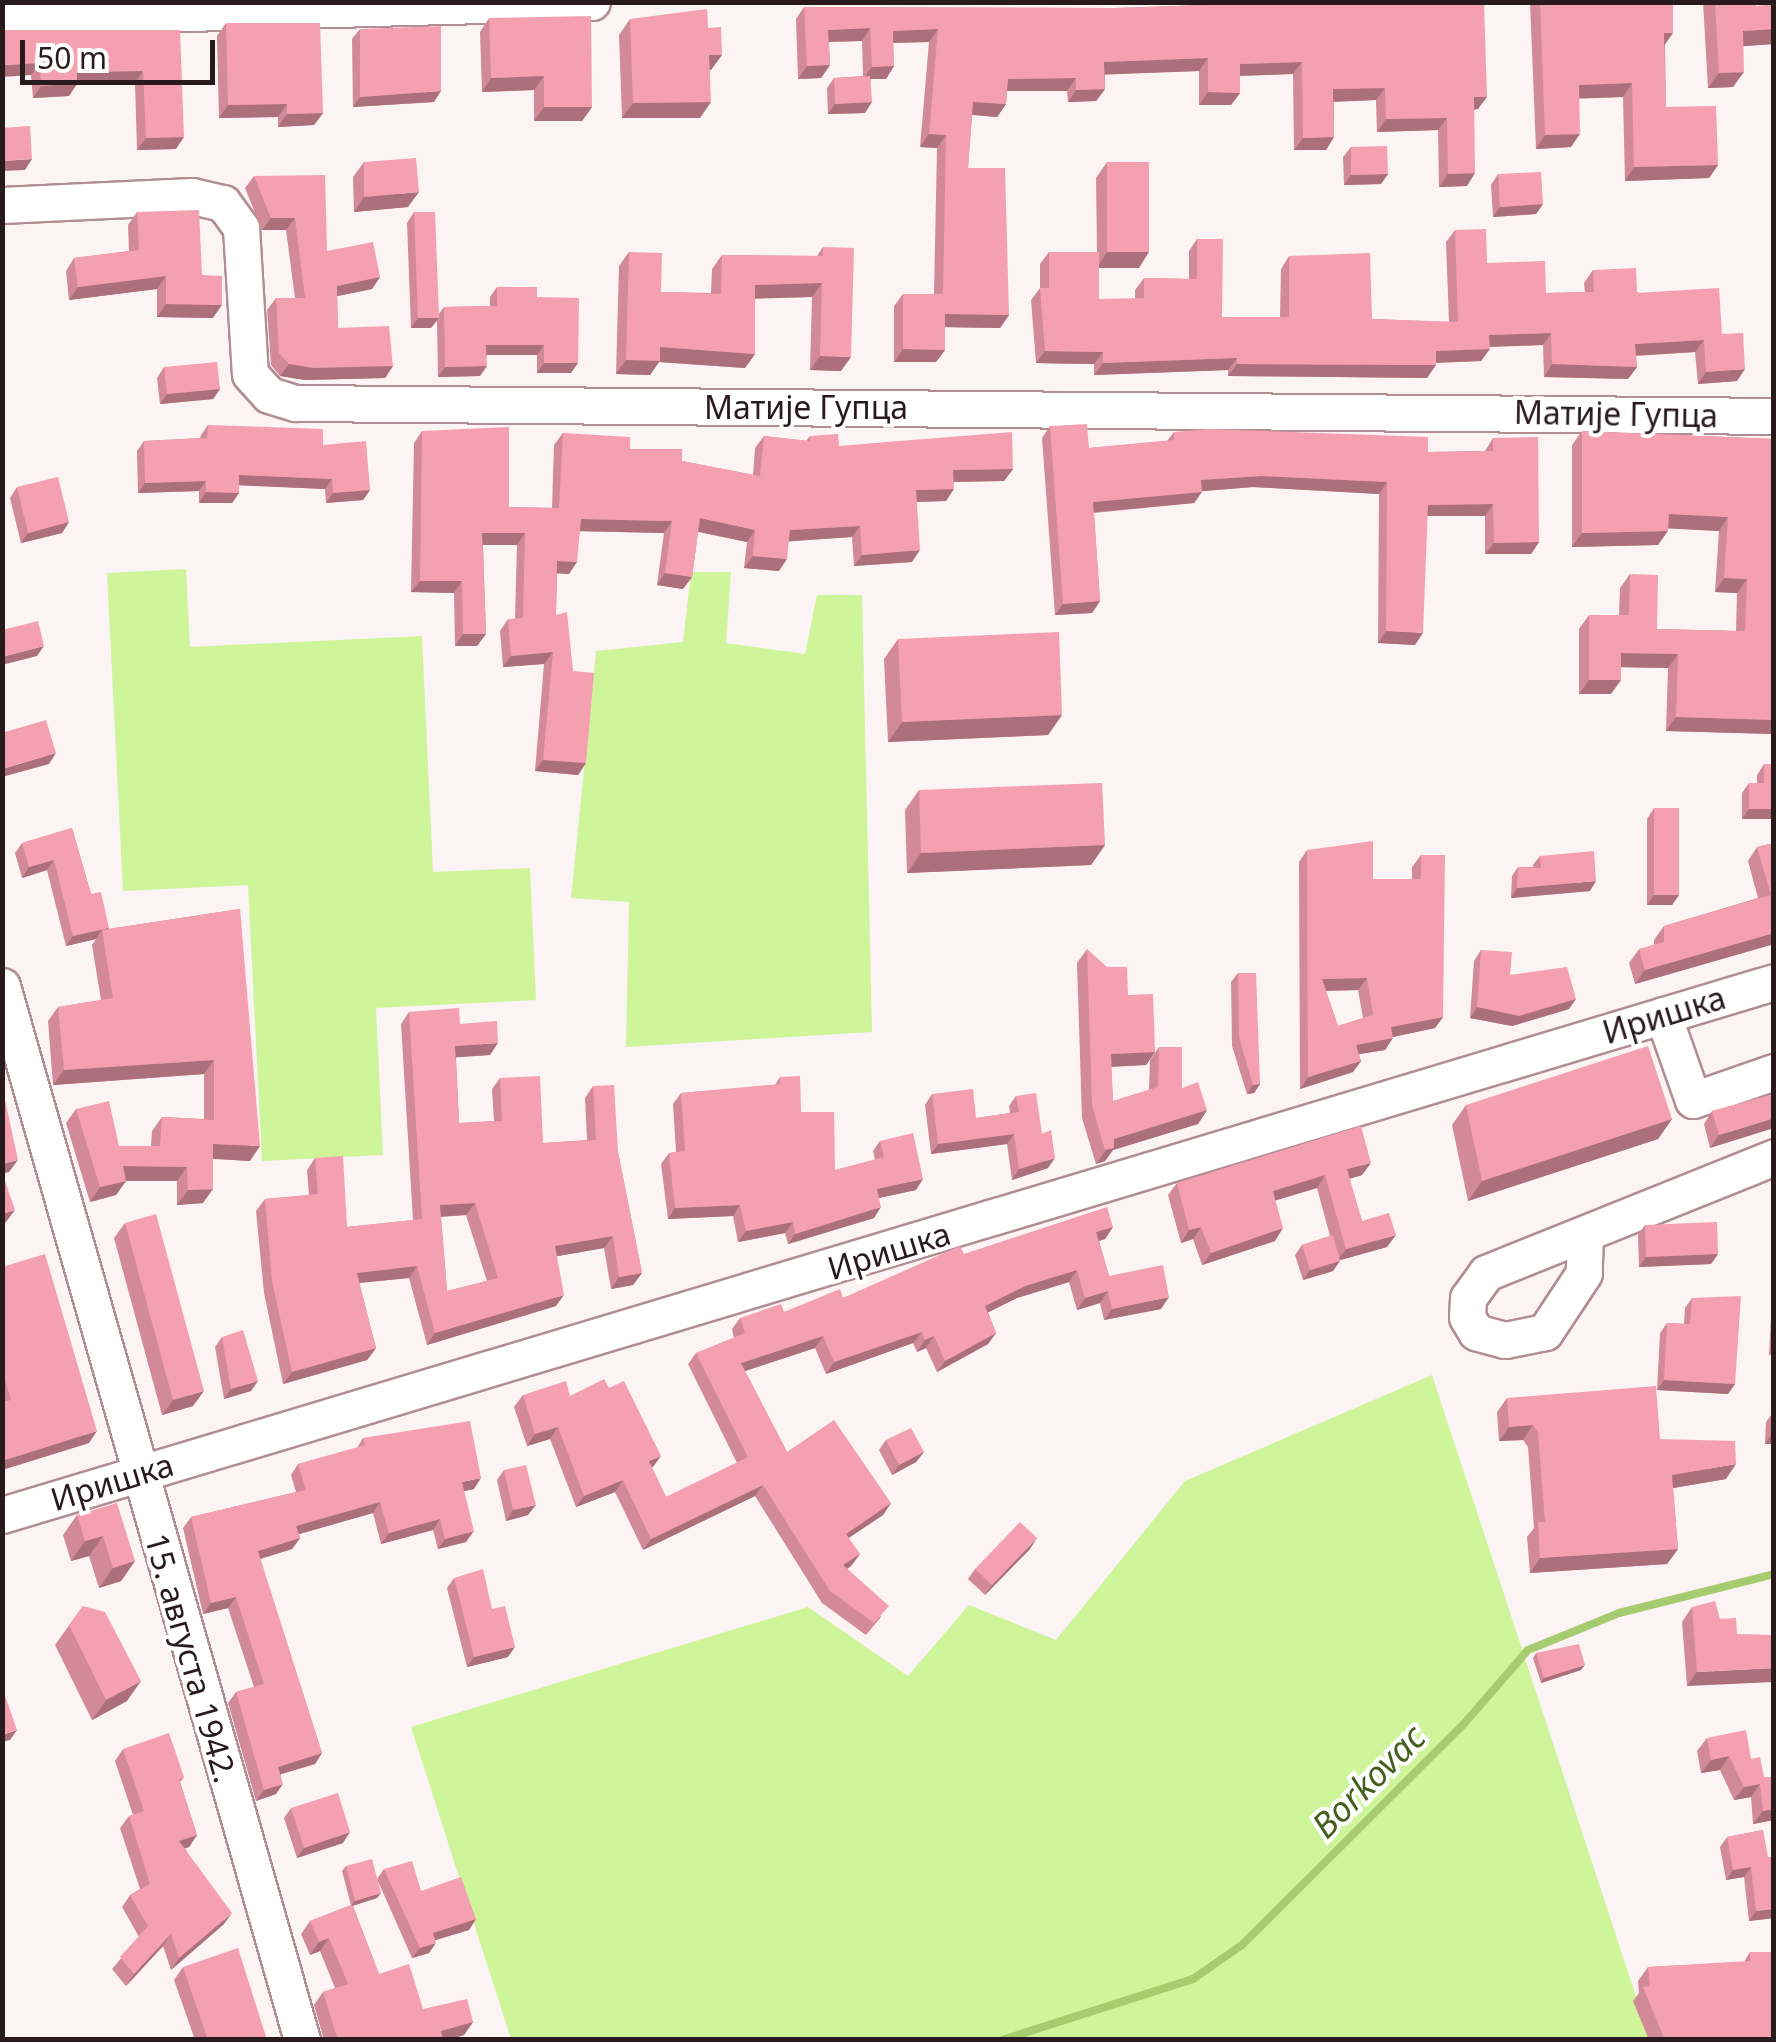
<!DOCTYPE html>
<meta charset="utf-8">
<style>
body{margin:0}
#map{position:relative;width:1776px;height:2042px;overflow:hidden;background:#fbf3f4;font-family:"Noto Sans",sans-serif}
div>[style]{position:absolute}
.green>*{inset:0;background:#cef59a}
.stream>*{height:8px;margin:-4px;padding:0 4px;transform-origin:4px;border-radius:4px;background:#a6cc6f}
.roads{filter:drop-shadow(2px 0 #b18d94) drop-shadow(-2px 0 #b18d94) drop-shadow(0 2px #b18d94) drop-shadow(0 -2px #b18d94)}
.minor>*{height:35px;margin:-17.5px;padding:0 17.5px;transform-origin:17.5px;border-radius:17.5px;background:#fff}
.wall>*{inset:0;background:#d28a98}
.shaded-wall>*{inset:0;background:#ab707c}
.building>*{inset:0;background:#f4a0b1}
span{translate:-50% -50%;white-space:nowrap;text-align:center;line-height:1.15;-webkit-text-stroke:8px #fff;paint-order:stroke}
.street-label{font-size:32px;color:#281a1d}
.water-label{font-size:35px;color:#465f1e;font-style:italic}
.frame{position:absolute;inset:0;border:5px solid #281a1d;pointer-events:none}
.scale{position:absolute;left:20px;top:40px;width:195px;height:45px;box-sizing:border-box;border:5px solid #281a1d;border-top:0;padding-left:12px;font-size:30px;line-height:35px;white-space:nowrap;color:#281a1d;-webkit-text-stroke:8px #fff;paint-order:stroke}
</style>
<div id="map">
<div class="green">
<div style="clip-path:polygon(186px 569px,190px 647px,422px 636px,433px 872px,530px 868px,536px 1000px,376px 1008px,383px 1155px,262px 1161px,248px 885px,123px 891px,107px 573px)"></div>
<div style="clip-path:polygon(691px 572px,731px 572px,726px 643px,805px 654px,817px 595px,862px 595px,872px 1032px,626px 1047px,629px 902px,571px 898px,596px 651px,683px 642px)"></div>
<div style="clip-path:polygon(1432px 1375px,1650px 2039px,511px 2039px,411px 1727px,808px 1607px,908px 1676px,969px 1605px,1056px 1640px,1185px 1481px)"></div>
</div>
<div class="stream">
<div style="left:1002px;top:2040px;width:201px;rotate:-17.7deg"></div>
<div style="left:1193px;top:1979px;width:60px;rotate:-34.8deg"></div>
<div style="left:1242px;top:1945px;width:312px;rotate:-44.9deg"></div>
<div style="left:1463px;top:1725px;width:99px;rotate:-49.1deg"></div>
<div style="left:1528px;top:1650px;width:98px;rotate:-22.1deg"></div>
<div style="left:1619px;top:1613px;width:160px;rotate:-14.1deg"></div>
</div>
<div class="roads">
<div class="minor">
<div style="left:2px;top:18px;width:590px;rotate:-1.55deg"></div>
<div style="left:2px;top:205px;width:190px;rotate:-2.7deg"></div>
<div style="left:192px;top:196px;width:32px;rotate:13deg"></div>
<div style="left:223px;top:203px;width:31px;rotate:54deg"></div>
<div style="left:241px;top:228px;width:146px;rotate:86.5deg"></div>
<div style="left:250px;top:374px;width:28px;rotate:48deg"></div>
<div style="left:269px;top:395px;width:28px;rotate:17deg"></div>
<div style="left:296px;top:403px;width:1478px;rotate:0.5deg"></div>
<div style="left:2px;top:986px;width:1096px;rotate:74.11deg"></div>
<div style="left:1663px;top:1015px;width:90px;rotate:70.6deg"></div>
<div style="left:1693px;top:1100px;width:86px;rotate:-19.1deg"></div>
<div style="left:1585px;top:1235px;width:38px;rotate:92deg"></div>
<div style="left:1584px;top:1273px;width:71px;rotate:123.5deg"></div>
<div style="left:1545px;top:1332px;width:41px;rotate:168.7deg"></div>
<div style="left:1505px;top:1340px;width:30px;rotate:-165deg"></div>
<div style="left:1476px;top:1332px;width:17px;rotate:-121deg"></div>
<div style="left:1467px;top:1317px;width:19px;rotate:-87deg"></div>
<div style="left:1468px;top:1298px;width:31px;rotate:-54deg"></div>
<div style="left:1486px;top:1273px;width:310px;rotate:-21.9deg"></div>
<div style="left:2px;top:1515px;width:1850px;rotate:-16.74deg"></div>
</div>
</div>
<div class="wall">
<div style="clip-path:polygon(1203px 2px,1240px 2px,1478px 109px,1474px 110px,1467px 186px,1439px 187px,1438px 130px,1377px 132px,1376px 100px,1334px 102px,1334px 137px,1326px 150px,1294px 150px,1293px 74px,1240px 76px,1240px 93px,1231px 105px,1199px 105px,1199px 71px,1105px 74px,1105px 89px,1096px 101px,1068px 102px,1067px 91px,1007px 91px,1006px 104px,997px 117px,972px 115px,968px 168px,1009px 315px,1000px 328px,945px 327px,945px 350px,936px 362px,894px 362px,894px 306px,903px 294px,934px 294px,937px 148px,920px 147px,929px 42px,893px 43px,894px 66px,886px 79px,871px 79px,865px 113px,828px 114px,827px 88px,834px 78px,863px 76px,862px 41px,829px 42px,830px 65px,821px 78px,798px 79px,796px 19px,804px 7px,1115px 8px,1201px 5px)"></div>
<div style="clip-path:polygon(1530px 2px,1673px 2px,1665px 45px,1666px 107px,1718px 165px,1709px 178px,1625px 181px,1623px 97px,1579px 98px,1571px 147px,1536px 149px)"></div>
<div style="clip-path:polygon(1703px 2px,1756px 2px,1756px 6px,1774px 5px,1774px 44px,1743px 46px,1733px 87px,1708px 88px)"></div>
<div style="clip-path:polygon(489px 18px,592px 107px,582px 121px,534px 121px,534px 90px,482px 92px,480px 32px)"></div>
<div style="clip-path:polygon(630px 19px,711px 70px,710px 70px,700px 118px,622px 118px,619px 35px)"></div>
<div style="clip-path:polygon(226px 23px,323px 113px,314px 125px,278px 127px,278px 117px,219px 118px,217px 36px)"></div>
<div style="clip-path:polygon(360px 29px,434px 102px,353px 107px,352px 39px)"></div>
<div style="clip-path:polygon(2px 30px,180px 30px,176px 149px,137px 150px,135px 83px,77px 84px,69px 96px,33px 98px,31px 75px)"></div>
<div style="clip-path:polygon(1351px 147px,1388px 174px,1381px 184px,1344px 185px,1343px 157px)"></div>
<div style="clip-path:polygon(364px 162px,408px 207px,354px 212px,353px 177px)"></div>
<div style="clip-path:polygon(1107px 162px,1139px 268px,1099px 268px,1099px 299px,1135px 299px,1135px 290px,1144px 278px,1189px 279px,1189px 251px,1197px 239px,1222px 317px,1280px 317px,1281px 269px,1289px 256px,1372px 319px,1449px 322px,1446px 242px,1455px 230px,1487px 263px,1546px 293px,1585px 292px,1584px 283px,1593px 270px,1722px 334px,1737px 381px,1698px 384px,1695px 352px,1636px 356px,1637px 367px,1628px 379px,1544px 377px,1543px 345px,1490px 347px,1481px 361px,1436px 363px,1427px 378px,1228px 376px,1228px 370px,1094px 375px,1094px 364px,1036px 363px,1031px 300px,1040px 288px,1040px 264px,1049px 252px,1097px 252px,1096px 178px)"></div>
<div style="clip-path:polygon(1498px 174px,1543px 204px,1536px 214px,1493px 217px,1491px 185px)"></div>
<div style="clip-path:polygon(254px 176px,327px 251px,380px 277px,372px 289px,337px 296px,338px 328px,393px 366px,385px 378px,305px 380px,280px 376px,271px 365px,267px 310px,276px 298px,295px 298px,286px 230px,262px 230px,245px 188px)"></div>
<div style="clip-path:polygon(137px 212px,202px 275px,213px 318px,157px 317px,157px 289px,69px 300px,66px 271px,74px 258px,129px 251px,128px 225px)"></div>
<div style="clip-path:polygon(414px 212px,438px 315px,444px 307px,490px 306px,490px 297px,497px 287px,537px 297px,571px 373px,537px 373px,537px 355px,487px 355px,480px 376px,438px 377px,437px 320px,431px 328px,411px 328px,407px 223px)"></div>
<div style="clip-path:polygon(823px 247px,841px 371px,810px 370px,812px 297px,755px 298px,755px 354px,745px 368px,659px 362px,650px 375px,616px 374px,619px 266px,629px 252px,661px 292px,711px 293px,712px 269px,722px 255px,817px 256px)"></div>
<div style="clip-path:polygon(164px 367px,220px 389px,213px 399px,160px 404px,157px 378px)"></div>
<div style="clip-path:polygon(208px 425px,323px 445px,370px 490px,363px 500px,326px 503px,325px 489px,239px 485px,239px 493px,232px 503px,199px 503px,199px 491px,138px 493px,137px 451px,144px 441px,200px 438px,201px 435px)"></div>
<div style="clip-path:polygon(1050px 426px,1089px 448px,1167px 441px,1174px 432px,1428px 452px,1485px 451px,1493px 438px,1539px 542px,1531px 554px,1485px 554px,1485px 516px,1427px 516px,1415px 645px,1378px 643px,1379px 494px,1253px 487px,1202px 491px,1194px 503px,1094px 513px,1100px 601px,1092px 613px,1055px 615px,1042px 438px)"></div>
<div style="clip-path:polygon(422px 431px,509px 507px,552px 508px,554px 445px,563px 433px,682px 461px,753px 475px,755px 448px,764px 436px,806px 441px,810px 436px,839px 446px,1013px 469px,1004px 481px,954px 482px,946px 501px,917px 502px,912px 562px,854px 566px,852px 537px,789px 541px,779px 571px,744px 568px,747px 542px,698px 532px,692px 577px,683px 589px,657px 585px,664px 533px,580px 531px,569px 574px,557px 573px,556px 615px,573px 671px,586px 763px,578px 775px,535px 771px,544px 664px,503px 667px,500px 631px,508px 619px,515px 619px,517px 545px,483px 545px,486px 634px,477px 646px,455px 646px,454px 593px,411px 592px,414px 443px)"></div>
<div style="clip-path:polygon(1582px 431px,1774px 439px,1774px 734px,1666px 731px,1668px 668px,1621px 667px,1611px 694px,1579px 694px,1579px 629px,1589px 615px,1619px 615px,1620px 588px,1630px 574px,1657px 629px,1736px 631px,1737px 593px,1715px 592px,1719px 531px,1668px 528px,1658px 545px,1572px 547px,1572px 445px)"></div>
<div style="clip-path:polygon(17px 487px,69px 522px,62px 533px,21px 543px,10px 498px)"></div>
<div style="clip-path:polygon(898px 639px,1062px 715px,1048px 735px,888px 742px,884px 659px)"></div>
<div style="clip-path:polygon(1764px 764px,1774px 764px,1774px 819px,1742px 819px,1742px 793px,1749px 783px,1757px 783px,1757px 775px)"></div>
<div style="clip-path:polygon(919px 790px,1105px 845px,1091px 865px,907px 873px,905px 810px)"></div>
<div style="clip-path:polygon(1654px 808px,1679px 895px,1672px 905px,1647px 905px,1647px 819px)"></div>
<div style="clip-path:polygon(72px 828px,91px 894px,109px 928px,108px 929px,240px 909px,250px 1161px,213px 1159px,203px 1203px,177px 1205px,177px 1181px,126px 1181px,116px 1195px,90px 1202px,66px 1123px,76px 1109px,119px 1146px,151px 1146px,152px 1131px,162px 1117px,204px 1119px,204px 1074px,53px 1085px,48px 1021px,58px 1007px,101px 1000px,92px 945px,96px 939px,66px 946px,47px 870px,22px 878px,15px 853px,22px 843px)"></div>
<div style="clip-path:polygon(1774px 843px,1774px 944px,1635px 984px,1629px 963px,1639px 949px,1654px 945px,1654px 940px,1664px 926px,1758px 898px,1748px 861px,1757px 847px)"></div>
<div style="clip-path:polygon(evenodd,1307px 850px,1373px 879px,1412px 879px,1412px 867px,1421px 855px,1443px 1017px,1435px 1028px,1393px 1037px,1385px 1050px,1359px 1054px,1361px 1061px,1353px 1072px,1300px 1089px,1299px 862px,1307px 850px,1358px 990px,1363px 1018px,1338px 1026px,1326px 991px,1358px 990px)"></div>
<div style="clip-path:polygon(1540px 856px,1590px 891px,1511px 898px,1512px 876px,1518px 867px,1533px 867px,1533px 865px)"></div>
<div style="clip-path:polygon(1087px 949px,1128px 995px,1155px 1052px,1146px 1065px,1111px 1067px,1113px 1101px,1149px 1090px,1150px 1060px,1159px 1047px,1182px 1088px,1207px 1110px,1198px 1124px,1113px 1150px,1105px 1161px,1096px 1164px,1082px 1118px,1077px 963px)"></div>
<div style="clip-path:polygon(1481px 950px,1510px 975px,1569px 1009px,1512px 1026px,1470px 1018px,1474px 961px)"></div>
<div style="clip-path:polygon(1238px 973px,1260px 1084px,1254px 1093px,1247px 1094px,1232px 1046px,1231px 982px)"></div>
<div style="clip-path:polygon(evenodd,409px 1012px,460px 1024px,490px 1055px,456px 1057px,459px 1123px,494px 1121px,492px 1089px,500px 1078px,543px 1143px,587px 1140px,585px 1098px,593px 1086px,618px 1152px,642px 1273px,633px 1285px,611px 1289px,604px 1248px,557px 1256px,556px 1306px,427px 1345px,409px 1278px,359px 1283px,376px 1348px,367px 1360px,283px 1384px,264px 1293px,256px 1211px,265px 1199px,309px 1195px,307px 1170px,315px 1158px,347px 1227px,413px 1220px,401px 1024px,409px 1012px,466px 1215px,487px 1281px,447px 1291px,441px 1217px,466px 1215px)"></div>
<div style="clip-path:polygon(780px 1077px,835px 1170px,875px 1160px,873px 1151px,880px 1141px,916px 1190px,879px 1198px,874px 1218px,788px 1244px,785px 1233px,738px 1242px,733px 1216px,668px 1219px,661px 1164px,669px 1153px,676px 1152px,673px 1104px,681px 1093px,775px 1085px)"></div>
<div style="clip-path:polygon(932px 1094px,976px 1118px,1010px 1113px,1009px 1106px,1016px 1096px,1048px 1168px,1012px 1180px,1007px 1144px,931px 1154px,925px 1105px)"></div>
<div style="clip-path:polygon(1774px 1094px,1710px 1148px,1704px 1124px,1712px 1111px)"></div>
<div style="clip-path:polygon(1466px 1105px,1672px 1119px,1658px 1139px,1468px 1201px,1452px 1125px)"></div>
<div style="clip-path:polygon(1361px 1126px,1362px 1175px,1349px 1179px,1362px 1221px,1387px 1247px,1340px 1260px,1333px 1271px,1303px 1280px,1295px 1255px,1302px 1245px,1330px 1236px,1317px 1188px,1275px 1200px,1275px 1241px,1202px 1265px,1193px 1239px,1181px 1243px,1168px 1195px,1177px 1183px)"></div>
<div style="clip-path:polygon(125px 1223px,193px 1406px,162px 1415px,114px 1238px)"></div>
<div style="clip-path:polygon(1645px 1225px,1718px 1254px,1711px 1264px,1639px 1267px,1638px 1235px)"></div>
<div style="clip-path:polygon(1113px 1227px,1105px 1239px,1099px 1241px,1109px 1276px,1161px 1309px,1104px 1320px,1100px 1303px,1077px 1310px,1069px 1282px,1017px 1298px,988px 1312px,996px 1333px,988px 1344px,937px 1372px,926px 1348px,917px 1352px,913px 1343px,826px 1374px,815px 1348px,745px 1371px,787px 1452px,891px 1503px,883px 1515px,848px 1538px,860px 1554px,851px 1566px,847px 1569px,881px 1617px,866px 1635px,822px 1603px,755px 1496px,643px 1550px,615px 1492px,576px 1507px,550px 1439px,527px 1446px,514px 1407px,523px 1395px,570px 1396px,652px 1468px,666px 1497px,737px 1463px,688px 1364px,696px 1353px,734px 1338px,732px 1329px,740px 1318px,784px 1312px,843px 1298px,964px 1254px)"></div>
<div style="clip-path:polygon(2px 1267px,89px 1443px,2px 1470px)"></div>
<div style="clip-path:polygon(1774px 1296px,1774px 1355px,1769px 1355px,1772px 1299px)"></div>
<div style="clip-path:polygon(1692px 1298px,1735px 1384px,1728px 1394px,1657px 1390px,1660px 1333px,1667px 1323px,1684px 1324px,1685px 1308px)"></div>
<div style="clip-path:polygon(222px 1337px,251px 1391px,224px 1399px,215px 1347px)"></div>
<div style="clip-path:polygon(1507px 1398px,1660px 1439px,1726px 1479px,1673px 1488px,1678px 1549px,1667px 1564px,1530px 1573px,1527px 1537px,1534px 1528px,1528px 1447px,1523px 1440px,1499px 1441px,1497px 1412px)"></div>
<div style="clip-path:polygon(1774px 1411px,1774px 1444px,1765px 1444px,1766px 1422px)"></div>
<div style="clip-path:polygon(363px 1438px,474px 1489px,464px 1491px,466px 1542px,438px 1549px,433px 1530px,381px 1544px,373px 1513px,299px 1534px,300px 1538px,292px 1549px,260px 1559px,322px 1753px,315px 1764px,281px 1774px,276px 1794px,256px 1801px,228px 1703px,236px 1692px,254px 1687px,228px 1608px,203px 1614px,183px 1528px,191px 1517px,296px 1492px,291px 1475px,298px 1464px,357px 1448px)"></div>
<div style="clip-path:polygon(886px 1440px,924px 1452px,916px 1462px,892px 1475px,879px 1450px)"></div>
<div style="clip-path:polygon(504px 1470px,528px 1515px,506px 1521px,497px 1480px)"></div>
<div style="clip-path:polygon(77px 1515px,135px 1561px,121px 1581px,99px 1588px,89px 1556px,71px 1561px,63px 1535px)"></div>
<div style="clip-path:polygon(1030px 1549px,985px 1595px,968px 1579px,975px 1569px)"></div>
<div style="clip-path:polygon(454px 1578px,492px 1609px,508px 1657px,467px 1667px,447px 1588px)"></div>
<div style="clip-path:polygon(83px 1606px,127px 1701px,92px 1720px,55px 1645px)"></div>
<div style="clip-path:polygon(1692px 1607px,1720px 1619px,1737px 1634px,1687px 1686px,1682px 1622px)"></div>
<div style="clip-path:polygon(1536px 1653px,1581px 1670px,1541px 1683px,1533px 1658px)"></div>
<div style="clip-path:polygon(1707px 1738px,1751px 1759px,1764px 1777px,1774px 1777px,1774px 1820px,1753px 1824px,1751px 1797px,1734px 1800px,1720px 1770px,1701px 1773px,1697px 1751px)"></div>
<div style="clip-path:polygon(123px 1749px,184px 1777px,180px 1782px,197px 1835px,189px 1847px,185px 1848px,224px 1924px,171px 1970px,163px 1946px,126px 1986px,112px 1969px,139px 1937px,122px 1907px,130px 1895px,140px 1889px,120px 1828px,129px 1816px,133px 1815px,115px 1761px)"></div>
<div style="clip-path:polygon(291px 1808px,343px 1843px,297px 1858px,284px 1818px)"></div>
<div style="clip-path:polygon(1763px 1830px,1774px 1918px,1749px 1921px,1744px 1877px,1726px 1880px,1720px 1847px,1727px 1837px)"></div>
<div style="clip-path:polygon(346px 1866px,377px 1898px,353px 1906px,379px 1974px,423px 2009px,473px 2022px,464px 2035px,448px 2040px,324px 2040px,314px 2005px,323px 1992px,335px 1988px,320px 1951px,310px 1955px,301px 1934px,310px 1921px,351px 1905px,342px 1871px)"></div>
<div style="clip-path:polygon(384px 1869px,421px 1891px,476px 1919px,469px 1930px,435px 1940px,429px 1953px,412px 1958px,377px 1879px)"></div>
<div style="clip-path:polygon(1750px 1952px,1774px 2040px,1649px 2040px,1633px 2001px,1639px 1993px,1638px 1981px,1648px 1967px,1744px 1962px)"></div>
<div style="clip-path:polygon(183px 1967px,267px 2040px,195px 2040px,174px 1980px)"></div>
</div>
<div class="shaded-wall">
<div style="clip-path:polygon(870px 28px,862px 41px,819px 42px,828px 30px)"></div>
<div style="clip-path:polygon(938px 29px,929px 42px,884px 43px,893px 31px)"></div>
<div style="clip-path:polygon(1774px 29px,1774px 44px,1732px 47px,1743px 31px)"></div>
<div style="clip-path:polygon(1664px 33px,1673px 33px,1664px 46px)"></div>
<div style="clip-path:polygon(709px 55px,722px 55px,711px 70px,699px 70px)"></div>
<div style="clip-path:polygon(1208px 58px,1199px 71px,1095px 75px,1104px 62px)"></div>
<div style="clip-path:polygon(1302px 62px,1293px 74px,1231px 76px,1240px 64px)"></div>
<div style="clip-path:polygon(40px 63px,31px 75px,2px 77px,2px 65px)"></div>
<div style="clip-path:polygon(830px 65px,821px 78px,798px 79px,807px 66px)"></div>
<div style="clip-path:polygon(894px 66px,886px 79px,863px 79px,872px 67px)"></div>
<div style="clip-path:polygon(143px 71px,135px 83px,77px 84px,69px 96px,33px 98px,41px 86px,77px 72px)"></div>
<div style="clip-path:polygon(1744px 72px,1733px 87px,1708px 88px,1719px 73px)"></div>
<div style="clip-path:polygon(544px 76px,534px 90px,482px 92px,491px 78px)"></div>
<div style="clip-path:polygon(1076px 78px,1067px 91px,999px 91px,1008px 79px)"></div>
<div style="clip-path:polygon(1632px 83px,1623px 97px,1569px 99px,1579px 85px)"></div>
<div style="clip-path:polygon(1385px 88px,1376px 100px,1324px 102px,1333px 89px)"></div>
<div style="clip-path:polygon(1105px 89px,1096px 101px,1068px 102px,1076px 90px)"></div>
<div style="clip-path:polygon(441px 91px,434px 102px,353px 107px,360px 97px)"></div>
<div style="clip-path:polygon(1208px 92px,1240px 93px,1231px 105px,1199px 105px)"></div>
<div style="clip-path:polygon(1474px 97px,1487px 97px,1478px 109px,1465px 110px)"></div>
<div style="clip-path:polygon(711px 102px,700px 118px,622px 118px,633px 103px)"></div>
<div style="clip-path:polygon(872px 102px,865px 113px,828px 114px,835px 104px)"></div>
<div style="clip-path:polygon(973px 102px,1006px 104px,997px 117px,964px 114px)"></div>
<div style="clip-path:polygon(287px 104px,278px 117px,219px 118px,228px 105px)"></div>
<div style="clip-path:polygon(544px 107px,592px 107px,582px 121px,534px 121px)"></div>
<div style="clip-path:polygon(323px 113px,314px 125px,278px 127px,287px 114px)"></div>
<div style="clip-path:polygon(1447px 118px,1438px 130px,1377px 132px,1386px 119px)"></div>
<div style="clip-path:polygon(929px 134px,946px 135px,937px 148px,920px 147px)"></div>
<div style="clip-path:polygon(1580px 134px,1571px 147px,1536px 149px,1545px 135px)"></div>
<div style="clip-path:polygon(184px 137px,176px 149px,137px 150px,146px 138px)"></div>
<div style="clip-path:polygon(1334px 137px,1326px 150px,1294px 150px,1303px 138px)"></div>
<div style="clip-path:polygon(32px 159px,25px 170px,2px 171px,2px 161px)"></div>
<div style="clip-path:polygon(1718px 165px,1709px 178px,1625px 181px,1634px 167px)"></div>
<div style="clip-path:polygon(1475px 173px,1467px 186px,1439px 187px,1448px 174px)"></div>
<div style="clip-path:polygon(1388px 174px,1381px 184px,1344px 185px,1351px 175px)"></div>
<div style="clip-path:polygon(419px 192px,408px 207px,354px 212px,364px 197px)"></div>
<div style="clip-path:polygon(1543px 204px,1536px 214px,1493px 217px,1500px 207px)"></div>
<div style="clip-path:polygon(271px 218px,295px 218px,286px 230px,262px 230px)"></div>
<div style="clip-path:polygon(1107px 252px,1149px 252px,1139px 268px,1097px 268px)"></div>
<div style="clip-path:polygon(166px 276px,157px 289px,69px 300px,78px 287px)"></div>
<div style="clip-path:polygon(380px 277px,372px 289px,328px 298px,337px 286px)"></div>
<div style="clip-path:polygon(822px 283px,812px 297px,746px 299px,755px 285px)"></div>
<div style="clip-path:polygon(166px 304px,222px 305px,213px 318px,157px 317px)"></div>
<div style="clip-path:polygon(945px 314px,1009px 315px,1000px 328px,936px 327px)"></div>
<div style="clip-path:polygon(418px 318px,439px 318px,431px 328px,411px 328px)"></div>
<div style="clip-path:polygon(1551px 333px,1543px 345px,1481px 347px,1489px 335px)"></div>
<div style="clip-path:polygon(1704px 340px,1695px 352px,1626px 356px,1635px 344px)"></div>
<div style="clip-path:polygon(486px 345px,544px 345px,537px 355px,479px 355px)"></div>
<div style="clip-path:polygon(660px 347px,755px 354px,745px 368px,659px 362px,650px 375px,616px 374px,626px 360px)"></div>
<div style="clip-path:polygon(903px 349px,945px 350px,936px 362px,894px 362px)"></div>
<div style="clip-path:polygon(1490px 349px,1481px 361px,1427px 363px,1436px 351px)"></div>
<div style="clip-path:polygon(1045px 351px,1103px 352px,1094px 364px,1036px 363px)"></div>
<div style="clip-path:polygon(820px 356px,851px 357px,841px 371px,810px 370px)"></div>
<div style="clip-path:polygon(1237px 358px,1228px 370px,1094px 375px,1103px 363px)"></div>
<div style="clip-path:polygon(544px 363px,578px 363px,571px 373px,537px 373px)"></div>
<div style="clip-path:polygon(289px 364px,393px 366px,385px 378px,305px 380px,280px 376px)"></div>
<div style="clip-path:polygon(1237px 364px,1436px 365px,1427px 378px,1228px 376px)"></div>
<div style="clip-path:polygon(1552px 364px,1637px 367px,1628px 379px,1544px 377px)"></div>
<div style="clip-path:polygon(487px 366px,480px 376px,438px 377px,445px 367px)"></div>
<div style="clip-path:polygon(1745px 369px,1737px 381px,1698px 384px,1706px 372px)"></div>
<div style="clip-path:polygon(220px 389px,213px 399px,160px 404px,167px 394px)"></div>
<div style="clip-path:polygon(1013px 469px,1004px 481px,945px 482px,953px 470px)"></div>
<div style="clip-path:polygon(239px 475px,332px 479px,325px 489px,232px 485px)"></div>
<div style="clip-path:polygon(1261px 476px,1387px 482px,1379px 494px,1253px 487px,1193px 492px,1201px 480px)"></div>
<div style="clip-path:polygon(206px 481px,199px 491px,138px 493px,145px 483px)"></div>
<div style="clip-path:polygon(954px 489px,946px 501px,908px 502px,916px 490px)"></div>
<div style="clip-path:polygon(370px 490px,363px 500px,326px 503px,333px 493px)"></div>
<div style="clip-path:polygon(206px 492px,239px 493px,232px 503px,199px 503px)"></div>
<div style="clip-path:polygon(1202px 492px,1194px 503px,1085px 513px,1093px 502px)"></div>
<div style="clip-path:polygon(1493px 504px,1485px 516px,1419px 516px,1428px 505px)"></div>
<div style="clip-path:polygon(1669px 514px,1728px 517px,1719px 531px,1659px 528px)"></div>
<div style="clip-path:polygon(700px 518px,755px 530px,747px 542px,691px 530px)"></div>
<div style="clip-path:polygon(581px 519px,672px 521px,664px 533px,572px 531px)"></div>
<div style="clip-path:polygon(69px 522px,62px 533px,21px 543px,28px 533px)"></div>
<div style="clip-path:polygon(860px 526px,852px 537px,781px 542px,790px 530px)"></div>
<div style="clip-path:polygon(1668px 531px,1658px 545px,1572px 547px,1582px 533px)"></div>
<div style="clip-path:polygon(482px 533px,525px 533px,517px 545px,474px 545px)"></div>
<div style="clip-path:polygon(1539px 542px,1531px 554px,1485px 554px,1494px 543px)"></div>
<div style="clip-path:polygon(920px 550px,912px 562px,854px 566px,862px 555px)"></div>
<div style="clip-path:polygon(753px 556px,787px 559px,779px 571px,744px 568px)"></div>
<div style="clip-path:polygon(557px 561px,577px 562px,569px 574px,549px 573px)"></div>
<div style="clip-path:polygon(665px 573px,692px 577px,683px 589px,657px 585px)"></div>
<div style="clip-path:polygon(1724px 578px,1747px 579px,1737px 593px,1715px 592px)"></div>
<div style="clip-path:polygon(420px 581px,462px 581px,454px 593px,411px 592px)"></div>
<div style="clip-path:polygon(1100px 601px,1092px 613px,1055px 615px,1063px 604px)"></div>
<div style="clip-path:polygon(1386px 631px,1423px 633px,1415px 645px,1378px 643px)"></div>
<div style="clip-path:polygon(463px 634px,486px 634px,477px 646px,455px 646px)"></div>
<div style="clip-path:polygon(44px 646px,37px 656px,2px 665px,2px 657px)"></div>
<div style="clip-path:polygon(553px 652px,544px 664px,503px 667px,511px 656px)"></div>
<div style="clip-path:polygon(1621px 653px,1678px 654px,1668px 668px,1611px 667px)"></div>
<div style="clip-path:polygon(1589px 680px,1621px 680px,1611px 694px,1579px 694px)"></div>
<div style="clip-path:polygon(1062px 715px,1048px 735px,888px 742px,902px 722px)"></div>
<div style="clip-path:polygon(1676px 717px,1774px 720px,1774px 734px,1666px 731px)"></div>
<div style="clip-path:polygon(56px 753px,49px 764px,2px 777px,2px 769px)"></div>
<div style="clip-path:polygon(543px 760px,586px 763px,578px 775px,535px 771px)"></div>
<div style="clip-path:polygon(1749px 809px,1774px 809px,1774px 819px,1742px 819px)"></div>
<div style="clip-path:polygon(1105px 845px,1091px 865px,907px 873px,921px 853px)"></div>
<div style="clip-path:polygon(54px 860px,47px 870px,22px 878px,29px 867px)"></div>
<div style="clip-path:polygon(1596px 881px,1590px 891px,1511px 898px,1517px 888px)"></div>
<div style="clip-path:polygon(1654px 895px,1679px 895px,1672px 905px,1647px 905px)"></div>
<div style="clip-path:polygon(109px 928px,103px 936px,102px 930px,96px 939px,66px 946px,73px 936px)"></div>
<div style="clip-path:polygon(1774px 933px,1774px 944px,1635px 984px,1645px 970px)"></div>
<div style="clip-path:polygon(1367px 978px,1358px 990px,1314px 991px,1322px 979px)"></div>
<div style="clip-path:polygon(1576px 999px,1569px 1009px,1512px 1026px,1470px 1018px,1477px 1007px)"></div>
<div style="clip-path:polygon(1443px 1017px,1435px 1028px,1383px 1039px,1391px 1027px)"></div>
<div style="clip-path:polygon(1393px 1038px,1385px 1050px,1348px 1056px,1356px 1045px)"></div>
<div style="clip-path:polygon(498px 1043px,490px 1055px,447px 1058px,455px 1046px)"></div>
<div style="clip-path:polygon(1155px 1052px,1146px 1065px,1102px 1067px,1111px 1054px)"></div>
<div style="clip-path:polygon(214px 1060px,204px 1074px,53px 1085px,64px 1070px)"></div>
<div style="clip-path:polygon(1361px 1061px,1353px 1072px,1300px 1089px,1308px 1077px)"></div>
<div style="clip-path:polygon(1260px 1084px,1254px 1093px,1247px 1094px,1253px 1085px)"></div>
<div style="clip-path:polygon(1207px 1110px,1198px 1124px,1113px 1150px,1105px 1161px,1096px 1164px,1114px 1139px)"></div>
<div style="clip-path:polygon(1774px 1118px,1774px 1128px,1710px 1148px,1719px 1135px)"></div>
<div style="clip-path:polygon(1672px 1119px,1658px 1139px,1468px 1201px,1482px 1181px)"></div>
<div style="clip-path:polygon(1014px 1134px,1007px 1144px,931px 1154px,938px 1144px)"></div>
<div style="clip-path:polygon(213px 1144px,260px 1146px,250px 1161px,203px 1158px)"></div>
<div style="clip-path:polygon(1055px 1158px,1048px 1168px,1012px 1180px,1019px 1169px)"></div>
<div style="clip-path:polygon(18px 1160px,9px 1172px,2px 1174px,2px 1164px)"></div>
<div style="clip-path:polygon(1371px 1163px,1362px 1175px,1338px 1182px,1347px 1169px)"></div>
<div style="clip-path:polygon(123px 1166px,187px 1167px,177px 1181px,113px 1181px)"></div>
<div style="clip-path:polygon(1325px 1175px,1317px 1188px,1264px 1204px,1273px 1191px)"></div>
<div style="clip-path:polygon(923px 1179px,916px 1190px,869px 1200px,877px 1189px)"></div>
<div style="clip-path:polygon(126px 1181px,116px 1195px,90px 1202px,100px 1187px)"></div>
<div style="clip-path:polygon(213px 1189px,203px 1203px,177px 1205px,188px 1190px)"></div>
<div style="clip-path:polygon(475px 1203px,466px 1215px,432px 1217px,440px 1205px)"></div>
<div style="clip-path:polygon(740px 1205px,733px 1216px,668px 1219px,675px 1208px)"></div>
<div style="clip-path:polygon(881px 1207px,874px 1218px,788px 1244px,795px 1234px)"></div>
<div style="clip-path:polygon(15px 1210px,6px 1222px,2px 1224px,2px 1214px)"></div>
<div style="clip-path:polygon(793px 1222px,785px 1233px,738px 1242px,746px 1231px)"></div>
<div style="clip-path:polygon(1113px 1227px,1105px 1239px,1088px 1244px,1096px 1232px)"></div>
<div style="clip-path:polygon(1201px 1227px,1193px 1239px,1181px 1243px,1189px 1230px)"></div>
<div style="clip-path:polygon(1283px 1228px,1275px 1241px,1202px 1265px,1211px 1253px)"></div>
<div style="clip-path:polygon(1396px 1235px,1387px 1247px,1337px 1261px,1346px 1249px)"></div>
<div style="clip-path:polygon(613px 1236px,604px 1248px,547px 1258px,555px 1246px)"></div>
<div style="clip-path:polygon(1718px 1254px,1711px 1264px,1639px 1267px,1646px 1257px)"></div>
<div style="clip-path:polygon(1340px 1261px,1333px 1271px,1303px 1280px,1310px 1270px)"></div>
<div style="clip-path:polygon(417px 1266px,409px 1278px,348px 1284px,357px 1273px)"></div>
<div style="clip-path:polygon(1077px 1270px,1069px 1282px,1017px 1298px,977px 1318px,985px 1306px,1025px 1286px)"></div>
<div style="clip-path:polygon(642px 1273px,633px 1285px,611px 1289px,619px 1277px)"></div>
<div style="clip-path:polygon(1108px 1291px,1100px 1303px,1077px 1310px,1085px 1298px)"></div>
<div style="clip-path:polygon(564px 1295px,556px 1306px,427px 1345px,435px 1333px)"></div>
<div style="clip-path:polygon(1169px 1297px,1161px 1309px,1104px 1320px,1112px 1309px)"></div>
<div style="clip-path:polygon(922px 1332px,913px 1343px,826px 1374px,834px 1362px)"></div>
<div style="clip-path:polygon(996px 1333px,988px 1344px,937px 1372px,945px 1361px)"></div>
<div style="clip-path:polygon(823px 1336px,815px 1348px,733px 1375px,741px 1363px)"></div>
<div style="clip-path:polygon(934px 1336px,926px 1348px,917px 1352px,925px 1340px)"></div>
<div style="clip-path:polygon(376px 1348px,367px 1360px,283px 1384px,292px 1372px)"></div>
<div style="clip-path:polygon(1664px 1380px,1735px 1384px,1728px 1394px,1657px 1390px)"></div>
<div style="clip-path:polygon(258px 1381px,251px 1391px,224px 1399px,231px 1389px)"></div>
<div style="clip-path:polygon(204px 1391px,193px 1406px,162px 1415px,173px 1400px)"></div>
<div style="clip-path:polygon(1533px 1425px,1523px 1440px,1499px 1441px,1509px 1427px)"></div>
<div style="clip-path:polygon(558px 1427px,550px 1439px,527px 1446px,535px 1434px)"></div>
<div style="clip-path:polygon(97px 1431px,89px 1443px,2px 1470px,2px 1461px)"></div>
<div style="clip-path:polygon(1774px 1431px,1774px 1444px,1765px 1444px)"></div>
<div style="clip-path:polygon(924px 1452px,916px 1462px,892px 1475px,899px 1465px)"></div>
<div style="clip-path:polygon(661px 1456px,653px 1467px,640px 1473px,649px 1461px)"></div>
<div style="clip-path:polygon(1736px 1464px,1726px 1479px,1662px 1490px,1672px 1475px)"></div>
<div style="clip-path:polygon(481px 1478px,474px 1489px,454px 1493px,462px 1482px)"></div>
<div style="clip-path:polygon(623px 1480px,615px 1492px,576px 1507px,584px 1496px)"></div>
<div style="clip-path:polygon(763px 1485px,755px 1496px,643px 1550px,651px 1539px)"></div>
<div style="clip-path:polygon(380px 1502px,373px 1513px,289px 1537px,296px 1526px)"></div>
<div style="clip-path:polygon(891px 1503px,883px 1515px,837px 1546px,846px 1534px)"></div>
<div style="clip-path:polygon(536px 1505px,528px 1515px,506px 1521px,513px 1510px)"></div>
<div style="clip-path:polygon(440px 1519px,433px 1530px,381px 1544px,389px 1533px)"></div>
<div style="clip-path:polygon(474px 1531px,466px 1542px,438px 1549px,445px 1539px)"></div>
<div style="clip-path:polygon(103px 1536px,89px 1556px,71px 1561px,85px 1541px)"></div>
<div style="clip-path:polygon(300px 1538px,292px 1549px,250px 1562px,258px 1551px)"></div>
<div style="clip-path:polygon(1037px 1538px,1030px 1549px,985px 1595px,992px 1585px)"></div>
<div style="clip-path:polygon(1678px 1549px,1667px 1564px,1530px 1573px,1540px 1558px)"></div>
<div style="clip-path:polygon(860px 1554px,851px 1566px,835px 1577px,843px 1565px)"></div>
<div style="clip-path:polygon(135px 1561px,121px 1581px,99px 1588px,113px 1568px)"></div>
<div style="clip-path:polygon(236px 1597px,228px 1608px,203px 1614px,211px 1603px)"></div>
<div style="clip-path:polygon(515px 1647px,508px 1657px,467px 1667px,474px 1657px)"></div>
<div style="clip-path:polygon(1585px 1665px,1581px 1670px,1541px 1683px,1544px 1678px)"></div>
<div style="clip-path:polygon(1774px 1668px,1774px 1682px,1687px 1686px,1697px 1672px)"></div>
<div style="clip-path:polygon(141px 1681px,127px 1701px,92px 1720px,106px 1700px)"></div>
<div style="clip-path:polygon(17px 1730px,10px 1740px,2px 1742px,2px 1735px)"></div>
<div style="clip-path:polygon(322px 1753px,315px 1764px,271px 1777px,278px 1767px)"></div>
<div style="clip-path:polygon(1729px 1756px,1720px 1770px,1701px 1773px,1711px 1760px)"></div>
<div style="clip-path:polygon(283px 1784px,276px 1794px,256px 1801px,264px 1790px)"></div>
<div style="clip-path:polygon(1760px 1784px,1751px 1797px,1734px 1800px,1744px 1787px)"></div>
<div style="clip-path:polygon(1774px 1809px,1774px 1820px,1753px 1824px,1763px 1811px)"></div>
<div style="clip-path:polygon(350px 1832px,343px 1843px,297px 1858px,304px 1848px)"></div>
<div style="clip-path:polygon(197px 1835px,189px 1847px,171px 1853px,179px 1841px)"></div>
<div style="clip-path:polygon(1751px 1867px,1744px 1877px,1726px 1880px,1733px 1870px)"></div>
<div style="clip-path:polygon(381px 1893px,377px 1898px,351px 1906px,355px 1901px)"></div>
<div style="clip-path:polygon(1774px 1909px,1774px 1918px,1749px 1921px,1756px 1911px)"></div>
<div style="clip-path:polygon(232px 1913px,224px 1924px,171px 1970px,179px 1958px)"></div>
<div style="clip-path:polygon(476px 1919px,469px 1930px,426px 1943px,433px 1933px)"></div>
<div style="clip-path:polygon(171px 1934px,163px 1946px,126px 1986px,134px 1974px)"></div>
<div style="clip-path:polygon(329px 1938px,320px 1951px,310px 1955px,319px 1942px)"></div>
<div style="clip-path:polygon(436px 1943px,429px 1953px,412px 1958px,420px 1948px)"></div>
<div style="clip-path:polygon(473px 2022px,464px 2035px,448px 2040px,435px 2040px,441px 2031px)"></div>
</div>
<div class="building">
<div style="clip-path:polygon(1208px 2px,1484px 2px,1487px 97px,1474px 97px,1475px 173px,1448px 174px,1447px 118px,1386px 119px,1385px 88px,1333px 89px,1334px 137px,1303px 138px,1302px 62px,1240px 64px,1240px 93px,1208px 92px,1208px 58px,1104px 62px,1105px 89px,1076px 90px,1076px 78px,1008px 79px,1006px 104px,973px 102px,968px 168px,1005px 168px,1009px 315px,945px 314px,945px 350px,903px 349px,903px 294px,943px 294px,946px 135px,929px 134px,938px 29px,893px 31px,894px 66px,872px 67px,870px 28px,828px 30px,830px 65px,807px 66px,804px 7px,1115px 8px,1208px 5px)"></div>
<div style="clip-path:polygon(1540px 2px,1673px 2px,1673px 33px,1664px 33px,1666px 107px,1716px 106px,1718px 165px,1634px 167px,1632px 83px,1579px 85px,1580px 134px,1545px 135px)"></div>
<div style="clip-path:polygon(1715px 2px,1756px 2px,1756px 6px,1774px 5px,1774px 29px,1743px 31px,1744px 72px,1719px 73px)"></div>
<div style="clip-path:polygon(707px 9px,708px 28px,721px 27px,722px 55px,709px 55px,711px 102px,633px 103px,630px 19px)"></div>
<div style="clip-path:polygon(591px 16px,592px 107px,544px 107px,544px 76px,491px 78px,489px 18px)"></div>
<div style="clip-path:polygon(226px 23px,320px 23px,323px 113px,287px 114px,287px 104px,228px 105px)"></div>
<div style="clip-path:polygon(441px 26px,441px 91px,360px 97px,360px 29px)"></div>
<div style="clip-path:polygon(2px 30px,180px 30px,184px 137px,146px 138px,143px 71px,77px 72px,77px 84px,41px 86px,40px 63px,2px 65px)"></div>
<div style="clip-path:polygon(870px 76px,872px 102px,835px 104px,834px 78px)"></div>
<div style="clip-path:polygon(30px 126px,32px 159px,2px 161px,2px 128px)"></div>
<div style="clip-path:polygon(1387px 146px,1388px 174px,1351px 175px,1351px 147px)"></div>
<div style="clip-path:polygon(416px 158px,419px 192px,364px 197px,364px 162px)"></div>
<div style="clip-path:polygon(1107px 162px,1149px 162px,1149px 252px,1107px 252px)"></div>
<div style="clip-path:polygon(1541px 172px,1543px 204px,1500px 207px,1498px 174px)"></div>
<div style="clip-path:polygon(325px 175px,327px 251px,373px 242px,380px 277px,337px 286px,338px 328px,389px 326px,393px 366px,313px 368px,289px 364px,279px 353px,276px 298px,305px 298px,295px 218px,271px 218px,254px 176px)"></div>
<div style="clip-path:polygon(199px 210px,202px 275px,222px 276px,222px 305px,166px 304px,166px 276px,78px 287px,74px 258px,139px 250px,137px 212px)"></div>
<div style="clip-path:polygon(414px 212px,435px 212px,439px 318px,418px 318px)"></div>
<div style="clip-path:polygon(1486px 229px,1487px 263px,1545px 261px,1546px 293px,1594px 292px,1593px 270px,1636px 268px,1637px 293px,1719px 288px,1722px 334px,1743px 333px,1745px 369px,1706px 372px,1704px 340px,1635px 344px,1637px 367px,1552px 364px,1551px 333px,1489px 335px,1490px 349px,1436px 351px,1436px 365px,1237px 364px,1237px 358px,1103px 363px,1103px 352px,1045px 351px,1040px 288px,1049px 288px,1049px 252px,1099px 252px,1099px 299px,1144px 298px,1144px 278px,1197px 279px,1197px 239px,1223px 239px,1222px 317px,1289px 317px,1289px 256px,1370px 253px,1372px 319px,1458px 322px,1455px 230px)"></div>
<div style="clip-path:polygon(823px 247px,854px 248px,851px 357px,820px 356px,822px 283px,755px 285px,755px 354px,660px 347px,660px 361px,626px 360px,629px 252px,662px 253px,661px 292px,721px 294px,722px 255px,823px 256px)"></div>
<div style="clip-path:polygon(497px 287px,537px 287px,537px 297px,579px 298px,578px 363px,544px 363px,544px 345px,486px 345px,487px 366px,445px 367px,444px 307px,497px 306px)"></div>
<div style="clip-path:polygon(217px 362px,220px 389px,167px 394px,164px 367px)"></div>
<div style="clip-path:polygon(1087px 424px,1089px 448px,1174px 440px,1174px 432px,1209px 429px,1428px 437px,1428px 452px,1493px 451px,1493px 438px,1538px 437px,1539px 542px,1494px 543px,1493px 504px,1428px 505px,1423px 633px,1386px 631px,1387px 482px,1261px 476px,1201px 480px,1202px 492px,1093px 502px,1100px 601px,1063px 604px,1050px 426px)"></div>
<div style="clip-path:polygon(208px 425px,323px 429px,323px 445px,366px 441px,370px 490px,333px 493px,332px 479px,239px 475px,239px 493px,206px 492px,206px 481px,145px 483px,144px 441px,207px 438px)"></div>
<div style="clip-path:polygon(509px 427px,509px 507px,559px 508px,563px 433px,630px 437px,630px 449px,682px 449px,682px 461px,760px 476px,764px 436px,810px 441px,810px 436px,838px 434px,839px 446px,1012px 432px,1013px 469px,953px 470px,954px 489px,916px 490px,920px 550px,862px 555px,860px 526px,790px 530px,787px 559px,753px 556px,755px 530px,700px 518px,692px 577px,665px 573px,672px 521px,581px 519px,577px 562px,557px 561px,556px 615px,567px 612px,573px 671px,594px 673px,586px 763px,543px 760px,553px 652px,511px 656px,508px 619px,523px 618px,525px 533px,482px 533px,486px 634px,463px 634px,462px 581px,420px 581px,422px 431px)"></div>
<div style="clip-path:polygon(1582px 431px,1774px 439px,1774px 720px,1676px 717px,1678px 654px,1621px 653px,1621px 680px,1589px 680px,1589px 615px,1629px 615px,1630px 574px,1658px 575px,1657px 629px,1745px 631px,1747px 579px,1724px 578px,1728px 517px,1669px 514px,1668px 531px,1582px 533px)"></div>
<div style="clip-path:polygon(58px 477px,69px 522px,28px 533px,17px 487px)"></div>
<div style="clip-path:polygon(38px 621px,44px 646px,2px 657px,2px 630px)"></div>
<div style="clip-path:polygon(1059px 632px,1062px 715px,902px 722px,898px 639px)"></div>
<div style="clip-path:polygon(46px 720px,56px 753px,2px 769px,2px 733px)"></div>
<div style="clip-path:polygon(1764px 764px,1774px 764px,1774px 809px,1749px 809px,1749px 783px,1764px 783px)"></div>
<div style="clip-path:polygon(1102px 783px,1105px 845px,921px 853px,919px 790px)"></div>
<div style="clip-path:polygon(1654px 808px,1679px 808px,1679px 895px,1654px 895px)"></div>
<div style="clip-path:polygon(72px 828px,91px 894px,101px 892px,109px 928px,73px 936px,54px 860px,29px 867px,22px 843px)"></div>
<div style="clip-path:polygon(evenodd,1373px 841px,1373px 879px,1421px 879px,1421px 855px,1445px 855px,1443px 1017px,1391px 1027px,1393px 1038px,1356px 1045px,1361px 1061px,1308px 1077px,1307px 850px,1373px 841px,1367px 978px,1373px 1015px,1338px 1026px,1322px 979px,1367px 978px)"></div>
<div style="clip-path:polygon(1774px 843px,1774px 933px,1645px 970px,1639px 949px,1664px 942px,1664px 926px,1771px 895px,1757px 847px)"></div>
<div style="clip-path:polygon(1594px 851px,1596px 881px,1517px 888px,1518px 867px,1541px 868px,1540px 856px)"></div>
<div style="clip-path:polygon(240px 909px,260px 1146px,213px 1144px,213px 1189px,188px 1190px,187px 1167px,123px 1166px,126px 1181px,100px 1187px,76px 1109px,109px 1101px,119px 1146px,160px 1146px,162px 1117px,214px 1120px,214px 1060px,64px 1070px,58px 1007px,113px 998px,102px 930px)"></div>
<div style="clip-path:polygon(1087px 949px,1107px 967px,1127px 967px,1128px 995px,1153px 994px,1155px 1052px,1111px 1054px,1113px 1101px,1158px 1087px,1159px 1047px,1182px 1047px,1182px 1088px,1198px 1082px,1207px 1110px,1114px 1139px,1114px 1148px,1105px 1150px,1092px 1105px)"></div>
<div style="clip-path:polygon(1481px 950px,1512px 952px,1510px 975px,1567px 967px,1576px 999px,1519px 1016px,1477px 1007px)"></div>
<div style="clip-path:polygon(1238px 973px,1256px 973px,1260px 1084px,1253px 1085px,1239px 1037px)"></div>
<div style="clip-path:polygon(evenodd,459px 1008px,460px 1024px,497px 1021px,498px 1043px,455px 1046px,459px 1123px,502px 1121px,500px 1078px,540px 1076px,543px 1143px,596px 1140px,593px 1086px,614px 1085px,618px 1152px,642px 1273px,619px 1277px,613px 1236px,555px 1246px,564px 1295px,435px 1333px,417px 1266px,357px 1273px,376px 1348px,292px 1372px,272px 1281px,265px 1199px,318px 1194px,315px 1158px,343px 1156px,347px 1227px,422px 1219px,409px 1012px,459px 1008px,475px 1203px,498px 1278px,447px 1291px,440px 1205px,475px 1203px)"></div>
<div style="clip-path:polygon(1648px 1046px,1672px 1119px,1482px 1181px,1466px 1105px)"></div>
<div style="clip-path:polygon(800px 1076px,801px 1112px,834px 1112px,835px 1170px,884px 1157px,880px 1141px,913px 1133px,923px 1179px,877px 1189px,881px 1207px,795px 1234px,793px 1222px,746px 1231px,740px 1205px,675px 1208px,669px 1153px,685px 1151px,681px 1093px,780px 1084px,780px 1077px)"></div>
<div style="clip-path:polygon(2px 1086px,18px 1160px,2px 1164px)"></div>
<div style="clip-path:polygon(973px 1089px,976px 1118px,1019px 1112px,1016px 1096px,1036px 1093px,1042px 1134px,1051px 1130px,1055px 1158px,1019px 1169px,1014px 1134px,938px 1144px,932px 1094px)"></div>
<div style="clip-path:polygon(1774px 1094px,1774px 1118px,1719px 1135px,1712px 1111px)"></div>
<div style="clip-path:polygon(1361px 1126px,1371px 1163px,1347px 1169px,1362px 1221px,1389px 1213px,1396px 1235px,1346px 1249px,1325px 1175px,1273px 1191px,1283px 1228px,1211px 1253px,1201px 1227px,1189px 1230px,1177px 1183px)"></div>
<div style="clip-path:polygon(2px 1172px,15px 1210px,2px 1214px)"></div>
<div style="clip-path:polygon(1107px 1207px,1113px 1227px,1096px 1232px,1109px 1276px,1163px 1265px,1169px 1297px,1112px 1309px,1108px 1291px,1085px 1298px,1077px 1270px,1025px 1286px,985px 1306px,996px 1333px,945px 1361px,934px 1336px,925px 1340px,922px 1332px,834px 1362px,823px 1336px,741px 1363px,787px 1452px,834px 1420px,891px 1503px,846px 1534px,860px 1554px,843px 1565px,889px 1606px,874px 1623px,830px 1591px,763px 1485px,651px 1539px,623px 1480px,584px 1496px,558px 1427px,535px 1434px,523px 1395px,566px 1381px,570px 1396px,604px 1379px,609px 1388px,624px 1381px,661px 1456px,649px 1461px,666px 1497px,748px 1457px,696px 1353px,745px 1333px,740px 1318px,781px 1304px,784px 1312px,840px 1289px,843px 1298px,960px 1246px,964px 1254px)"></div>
<div style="clip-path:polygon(156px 1214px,204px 1391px,173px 1400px,125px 1223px)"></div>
<div style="clip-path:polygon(1717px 1222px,1718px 1254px,1646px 1257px,1645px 1225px)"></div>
<div style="clip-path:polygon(1333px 1235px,1340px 1261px,1310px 1270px,1302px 1245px)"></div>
<div style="clip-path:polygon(45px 1254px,97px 1431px,2px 1461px,2px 1402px,11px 1400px,2px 1370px,2px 1267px)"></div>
<div style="clip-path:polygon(1741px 1296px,1735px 1384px,1664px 1380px,1667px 1323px,1690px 1324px,1692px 1298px)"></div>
<div style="clip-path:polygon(243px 1330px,258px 1381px,231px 1389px,222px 1337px)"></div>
<div style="clip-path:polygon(1656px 1386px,1660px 1439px,1735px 1441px,1736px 1464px,1672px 1475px,1678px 1549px,1540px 1558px,1538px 1522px,1545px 1522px,1538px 1432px,1533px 1425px,1509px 1427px,1507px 1398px)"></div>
<div style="clip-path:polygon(470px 1421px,481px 1478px,462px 1482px,474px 1531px,445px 1539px,440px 1519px,389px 1533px,380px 1502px,296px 1526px,300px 1538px,258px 1551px,322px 1753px,278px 1767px,283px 1784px,264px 1790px,236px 1692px,264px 1684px,236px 1597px,211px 1603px,191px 1517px,306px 1490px,298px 1464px,365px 1445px,363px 1438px)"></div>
<div style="clip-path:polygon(911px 1428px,924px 1452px,899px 1465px,886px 1440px)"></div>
<div style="clip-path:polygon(526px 1465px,536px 1505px,513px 1510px,504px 1470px)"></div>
<div style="clip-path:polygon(117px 1503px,135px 1561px,113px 1568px,103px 1536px,85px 1541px,77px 1515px)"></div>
<div style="clip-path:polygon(1020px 1522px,1037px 1538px,992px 1585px,975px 1569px)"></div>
<div style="clip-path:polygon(483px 1569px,492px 1609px,505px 1606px,515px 1647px,474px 1657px,454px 1578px)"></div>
<div style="clip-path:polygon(1715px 1601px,1720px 1619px,1736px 1618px,1737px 1634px,1774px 1635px,1774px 1668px,1697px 1672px,1692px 1607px)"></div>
<div style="clip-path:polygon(83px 1606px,105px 1612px,141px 1681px,106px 1700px,69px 1625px)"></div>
<div style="clip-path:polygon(1579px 1644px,1585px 1665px,1544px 1678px,1536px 1653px)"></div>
<div style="clip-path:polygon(2px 1687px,17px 1730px,2px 1735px)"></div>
<div style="clip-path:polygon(1746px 1730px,1751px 1759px,1760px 1757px,1764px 1777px,1774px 1777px,1774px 1809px,1763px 1811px,1760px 1784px,1744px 1787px,1729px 1756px,1711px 1760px,1707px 1738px)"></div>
<div style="clip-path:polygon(169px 1733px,184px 1777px,179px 1779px,197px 1835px,179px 1841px,232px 1913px,179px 1958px,171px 1934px,134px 1974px,120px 1957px,148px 1926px,130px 1895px,150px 1884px,129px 1816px,144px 1811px,123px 1749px)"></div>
<div style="clip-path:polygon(338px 1793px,350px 1832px,304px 1848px,291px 1808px)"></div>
<div style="clip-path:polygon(1763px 1830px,1768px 1857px,1774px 1857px,1774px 1909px,1756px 1911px,1751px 1867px,1733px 1870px,1727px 1837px)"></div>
<div style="clip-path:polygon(372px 1859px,381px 1893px,355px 1901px,346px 1866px)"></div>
<div style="clip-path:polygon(412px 1861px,421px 1891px,461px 1877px,476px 1919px,433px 1933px,436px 1943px,420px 1948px,384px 1869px)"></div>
<div style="clip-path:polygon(352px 1905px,379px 1974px,409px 1964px,423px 2009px,467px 1999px,473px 2022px,441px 2031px,443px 2040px,338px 2040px,323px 1992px,348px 1984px,329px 1938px,319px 1942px,310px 1921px)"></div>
<div style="clip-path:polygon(238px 1948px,267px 2040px,208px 2040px,183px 1967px)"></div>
<div style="clip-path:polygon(1750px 1952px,1774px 1952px,1774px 2040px,1665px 2040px,1643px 1987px,1650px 1986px,1648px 1967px,1750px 1961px)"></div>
</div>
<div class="street-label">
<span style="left:806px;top:407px">Матије Гупца</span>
<span style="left:1616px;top:414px;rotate:1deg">Матије Гупца</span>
<span style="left:1664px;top:1015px;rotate:-17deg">Иришка</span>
<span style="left:889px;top:1251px;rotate:-17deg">Иришка</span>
<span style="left:112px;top:1482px;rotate:-17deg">Иришка</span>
<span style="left:191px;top:1658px;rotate:74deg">15. августа 1942.</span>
</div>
<div class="water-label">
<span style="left:1368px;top:1781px;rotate:-45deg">Borkovac</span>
</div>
<div class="frame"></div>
<div class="scale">50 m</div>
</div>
